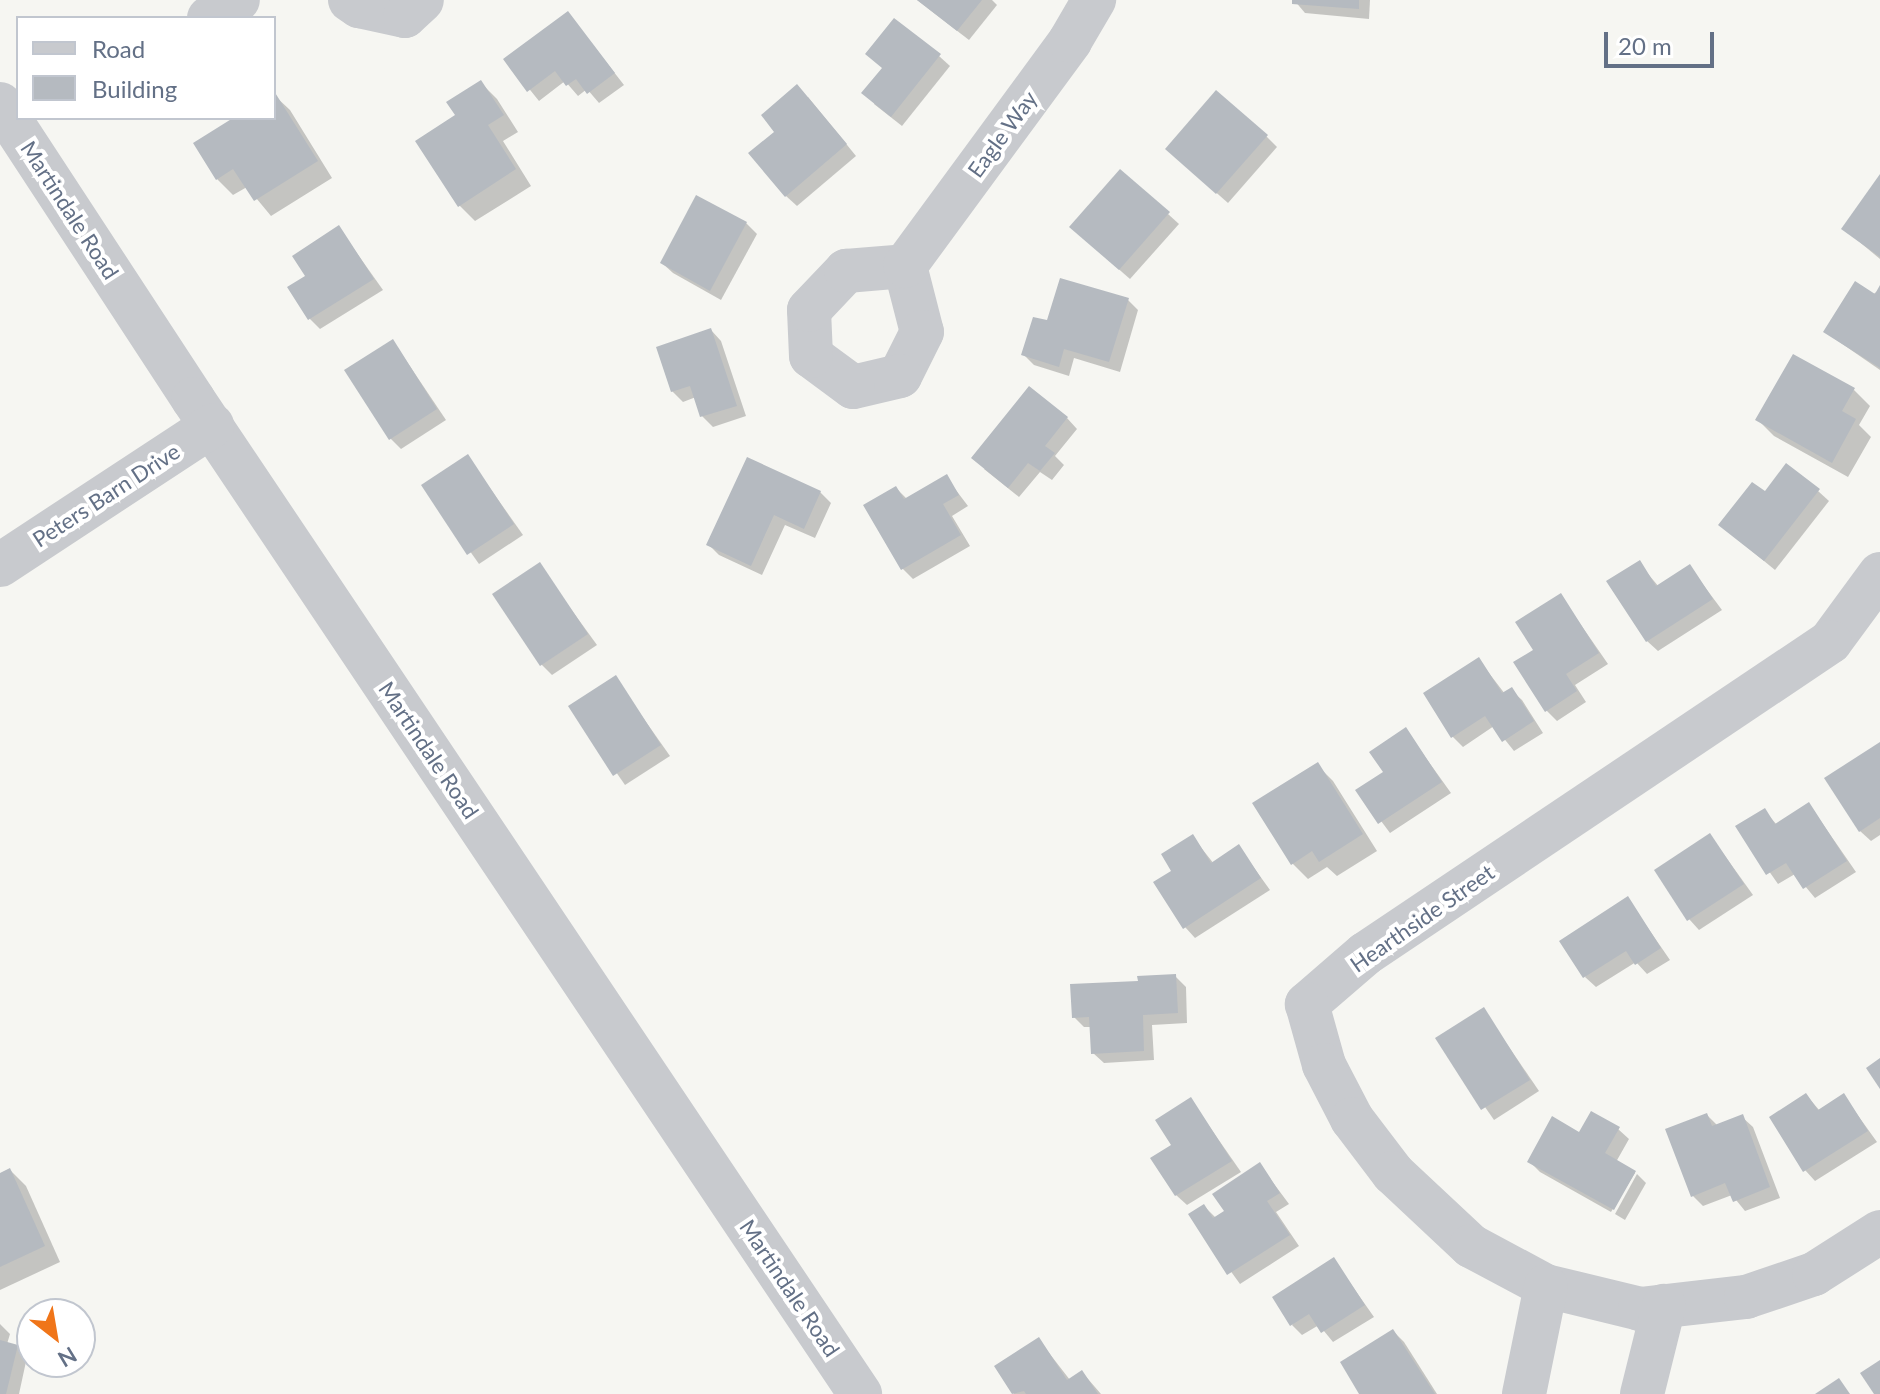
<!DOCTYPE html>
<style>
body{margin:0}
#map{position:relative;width:1880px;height:1394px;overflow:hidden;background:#f6f6f2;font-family:Lato,sans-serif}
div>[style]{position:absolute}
.shadow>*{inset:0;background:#0003}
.building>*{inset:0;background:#b5bac0}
.minor>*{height:44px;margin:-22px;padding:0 22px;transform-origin:22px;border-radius:22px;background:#c8cace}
span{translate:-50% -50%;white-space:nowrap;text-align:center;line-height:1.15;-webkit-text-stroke:8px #fff;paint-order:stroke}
.street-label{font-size:22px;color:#637086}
.legend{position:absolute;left:16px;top:16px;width:260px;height:104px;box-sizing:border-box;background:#fff;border:2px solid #c1c6cf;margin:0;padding:10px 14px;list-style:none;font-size:24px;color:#637086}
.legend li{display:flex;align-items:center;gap:16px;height:40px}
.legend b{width:40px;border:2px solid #c1c6cf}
.north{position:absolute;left:16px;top:1298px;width:80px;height:80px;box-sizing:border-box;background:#fff;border:2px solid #c1c6cf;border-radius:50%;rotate:149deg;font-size:22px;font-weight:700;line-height:32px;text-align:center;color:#637086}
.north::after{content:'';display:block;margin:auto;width:28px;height:36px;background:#f07519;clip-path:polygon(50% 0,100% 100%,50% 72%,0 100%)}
.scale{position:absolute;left:1604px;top:32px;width:110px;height:36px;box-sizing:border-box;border:4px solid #637086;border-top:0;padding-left:10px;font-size:24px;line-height:28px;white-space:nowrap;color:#637086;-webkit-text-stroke:6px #fff;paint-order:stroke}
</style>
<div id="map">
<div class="shadow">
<div style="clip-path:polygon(917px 0,992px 0,997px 5px,969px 40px)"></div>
<div style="clip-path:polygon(1294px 0,1370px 0,1369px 19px,1305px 13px)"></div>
<div style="clip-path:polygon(568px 13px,624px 85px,599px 103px,587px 89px,578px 96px,565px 81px,539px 101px,506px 60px)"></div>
<div style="clip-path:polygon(939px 56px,950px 66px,902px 126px,874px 104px,883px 69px)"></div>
<div style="clip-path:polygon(481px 83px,497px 99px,518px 132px,503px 141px,531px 186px,475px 221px,459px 205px,458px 116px)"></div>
<div style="clip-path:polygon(274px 95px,290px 110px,332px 178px,271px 216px,247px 187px,233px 195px,217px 179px,237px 118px,274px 118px)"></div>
<div style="clip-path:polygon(808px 97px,856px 156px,797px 206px,786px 196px,777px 132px)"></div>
<div style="clip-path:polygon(1266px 136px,1277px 147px,1228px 203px,1178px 159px)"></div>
<div style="clip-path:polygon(1880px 178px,1880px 259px,1844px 229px)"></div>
<div style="clip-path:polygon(1168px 214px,1179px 224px,1130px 279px,1082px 237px)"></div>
<div style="clip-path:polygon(746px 223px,757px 234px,721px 300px,673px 273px,662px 263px)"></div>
<div style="clip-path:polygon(339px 228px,383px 290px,320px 329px,310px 319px,308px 277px)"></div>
<div style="clip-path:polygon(1880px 289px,1880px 370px,1825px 332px)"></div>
<div style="clip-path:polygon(1128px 300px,1138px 310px,1120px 372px,1074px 358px,1069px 376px,1034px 365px,1024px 355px,1049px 323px)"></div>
<div style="clip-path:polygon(711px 330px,721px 341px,746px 416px,713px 427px,702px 416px,696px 397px,683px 402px,672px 391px)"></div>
<div style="clip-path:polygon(393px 341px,446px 420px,401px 449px,391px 439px)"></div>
<div style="clip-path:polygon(1854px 390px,1870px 406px,1859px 425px,1871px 437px,1848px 477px,1774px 436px,1758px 420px)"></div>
<div style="clip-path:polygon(1067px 418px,1077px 429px,1055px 456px,1064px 465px,1052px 480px,1040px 472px,1019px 497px,984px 469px)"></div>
<div style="clip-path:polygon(468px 457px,523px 535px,479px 564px,424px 486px)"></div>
<div style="clip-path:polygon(946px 477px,968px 506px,952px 516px,970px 546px,913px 579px,902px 568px,896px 488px,907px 499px)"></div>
<div style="clip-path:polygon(1818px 491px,1829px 501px,1775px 570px,1720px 525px,1765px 494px)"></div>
<div style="clip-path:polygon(820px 492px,831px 503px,815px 538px,785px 525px,762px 575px,719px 555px,709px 545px)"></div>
<div style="clip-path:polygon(1639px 563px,1659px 587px,1690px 567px,1722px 610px,1658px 651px,1647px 641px)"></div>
<div style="clip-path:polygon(539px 565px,597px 645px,552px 675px,542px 665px)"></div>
<div style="clip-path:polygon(1561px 596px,1608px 664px,1575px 685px,1586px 702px,1557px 721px,1547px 711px,1535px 650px)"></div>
<div style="clip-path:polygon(1479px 660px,1505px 694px,1511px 690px,1522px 700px,1543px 733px,1514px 751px,1494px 726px,1463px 747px,1452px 736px)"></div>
<div style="clip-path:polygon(615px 678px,670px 756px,625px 785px,571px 707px)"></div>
<div style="clip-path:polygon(1406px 730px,1451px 793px,1390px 833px,1358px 790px,1385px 773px)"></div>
<div style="clip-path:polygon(1880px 744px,1880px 835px,1871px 841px,1860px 831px)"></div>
<div style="clip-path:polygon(1317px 765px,1333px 781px,1377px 851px,1337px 876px,1327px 867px,1308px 879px,1292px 863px)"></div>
<div style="clip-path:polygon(1809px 804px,1856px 872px,1815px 898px,1795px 874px,1778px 884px,1738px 827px,1764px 810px,1777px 825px)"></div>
<div style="clip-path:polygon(1710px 835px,1753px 895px,1699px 930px,1689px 919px)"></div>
<div style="clip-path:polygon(1192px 836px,1214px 864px,1239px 847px,1270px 890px,1195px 938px,1185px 927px,1174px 871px)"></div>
<div style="clip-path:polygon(1628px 899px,1670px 960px,1647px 974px,1636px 962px,1596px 987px,1585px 977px)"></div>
<div style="clip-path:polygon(1175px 976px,1186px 987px,1187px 1023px,1152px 1025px,1154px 1060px,1104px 1063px,1093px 1053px,1092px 1027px,1084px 1027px,1074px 1017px,1140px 983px)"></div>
<div style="clip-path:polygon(1483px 1009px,1539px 1091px,1494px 1120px,1438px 1039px)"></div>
<div style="clip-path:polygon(1806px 1095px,1820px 1111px,1844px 1096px,1877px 1142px,1815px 1181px,1805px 1170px)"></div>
<div style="clip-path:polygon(1191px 1100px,1241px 1172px,1187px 1205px,1176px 1195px)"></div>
<div style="clip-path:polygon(1707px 1115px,1718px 1126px,1742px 1117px,1753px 1127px,1780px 1198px,1745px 1211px,1732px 1195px,1703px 1206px,1693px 1196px)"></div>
<div style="clip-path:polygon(1618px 1129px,1629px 1139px,1616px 1162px,1635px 1173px,1611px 1212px,1540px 1172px,1529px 1161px,1580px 1134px)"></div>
<div style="clip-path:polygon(1260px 1165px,1289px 1204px,1276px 1212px,1299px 1246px,1240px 1284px,1190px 1215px,1204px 1206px,1216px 1218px,1227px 1212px)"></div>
<div style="clip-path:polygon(10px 1170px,26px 1186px,60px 1262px,0 1290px,0 1175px)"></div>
<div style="clip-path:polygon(1637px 1174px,1646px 1183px,1625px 1220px,1615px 1214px)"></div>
<div style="clip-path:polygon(1334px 1260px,1374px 1317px,1333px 1342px,1319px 1325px,1302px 1335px,1292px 1325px)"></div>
<div style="clip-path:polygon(0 1324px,10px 1334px,7px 1344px,17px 1346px,27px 1357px,19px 1394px,0 1394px)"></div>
<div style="clip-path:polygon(1393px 1331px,1404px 1342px,1437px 1394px,1362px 1394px)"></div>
<div style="clip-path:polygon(1039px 1340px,1070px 1380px,1082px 1372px,1101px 1394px,1014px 1394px,997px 1367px)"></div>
</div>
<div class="building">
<div style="clip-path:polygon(917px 0,982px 0,957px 31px)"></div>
<div style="clip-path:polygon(1292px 0,1359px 0,1359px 9px,1292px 4px)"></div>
<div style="clip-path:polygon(568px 11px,615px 73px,587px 94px,576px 79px,566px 86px,555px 71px,527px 92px,503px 59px)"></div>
<div style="clip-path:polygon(894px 18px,941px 54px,891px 117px,861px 93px,882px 68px,865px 54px)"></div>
<div style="clip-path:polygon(481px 80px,504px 115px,488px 125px,516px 169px,458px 207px,415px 141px,455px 115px,446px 102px)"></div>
<div style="clip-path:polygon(797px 84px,847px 144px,785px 197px,748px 153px,774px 132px,761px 115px)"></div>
<div style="clip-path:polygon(1216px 90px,1268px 135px,1216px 194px,1165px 149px)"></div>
<div style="clip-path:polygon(274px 91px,318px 161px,254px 201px,233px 169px,216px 180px,193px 143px,233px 118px,274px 118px)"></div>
<div style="clip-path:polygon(1120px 169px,1170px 212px,1119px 270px,1069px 227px)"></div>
<div style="clip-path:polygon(1880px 174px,1880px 257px,1841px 229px)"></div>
<div style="clip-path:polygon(696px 195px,747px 222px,710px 291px,660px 263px)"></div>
<div style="clip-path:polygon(339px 225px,374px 279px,308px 320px,287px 287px,305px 276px,292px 256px)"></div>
<div style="clip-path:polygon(1060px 278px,1129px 298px,1109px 362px,1064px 349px,1059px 367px,1021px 355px,1033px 317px,1047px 320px)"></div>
<div style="clip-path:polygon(1855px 281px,1875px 294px,1880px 285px,1880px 368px,1823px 332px)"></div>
<div style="clip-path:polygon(711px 328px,737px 406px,700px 417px,690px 386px,671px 392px,656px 347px)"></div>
<div style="clip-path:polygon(393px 339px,437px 409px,389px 440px,344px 370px)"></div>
<div style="clip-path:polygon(1793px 354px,1855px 388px,1842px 411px,1856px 419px,1832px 463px,1755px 420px)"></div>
<div style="clip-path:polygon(1029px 386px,1068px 417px,1045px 446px,1055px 453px,1040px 471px,1028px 463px,1008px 488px,971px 458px)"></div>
<div style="clip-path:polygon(468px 454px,514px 524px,467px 555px,421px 485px)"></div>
<div style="clip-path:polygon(747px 457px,821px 491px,804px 529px,774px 515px,751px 566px,706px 545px)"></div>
<div style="clip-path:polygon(1786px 463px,1820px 489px,1764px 561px,1718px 525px,1752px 482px,1765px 491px)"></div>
<div style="clip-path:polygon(947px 474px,959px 495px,943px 504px,961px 535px,901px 570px,863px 505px,896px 486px,904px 499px)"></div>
<div style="clip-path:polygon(1640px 560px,1656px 586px,1690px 564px,1713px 599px,1646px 642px,1606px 581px)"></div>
<div style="clip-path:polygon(540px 562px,588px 634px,540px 666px,492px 594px)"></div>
<div style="clip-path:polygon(1561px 593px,1599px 653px,1566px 674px,1577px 691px,1545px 712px,1513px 662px,1533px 650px,1515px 622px)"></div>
<div style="clip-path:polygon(1479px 657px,1502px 693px,1512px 687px,1534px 721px,1502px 742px,1485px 716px,1451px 738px,1423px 693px)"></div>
<div style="clip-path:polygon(616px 675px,661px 745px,613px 776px,568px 706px)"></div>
<div style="clip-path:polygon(1406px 727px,1442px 782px,1378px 824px,1355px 790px,1383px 772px,1369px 752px)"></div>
<div style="clip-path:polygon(1880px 742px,1880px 818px,1859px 832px,1824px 778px)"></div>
<div style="clip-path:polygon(1318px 762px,1363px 834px,1319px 862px,1312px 851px,1291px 865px,1252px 803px)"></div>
<div style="clip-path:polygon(1809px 802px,1847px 861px,1803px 889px,1786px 863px,1766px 875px,1735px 826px,1765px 808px,1775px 824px)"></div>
<div style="clip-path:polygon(1710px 833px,1744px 884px,1687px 921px,1654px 870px)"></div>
<div style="clip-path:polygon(1193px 834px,1211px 863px,1239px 844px,1261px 878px,1183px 929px,1153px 882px,1171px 871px,1161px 854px)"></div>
<div style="clip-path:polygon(1628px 896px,1661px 948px,1635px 965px,1626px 951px,1583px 978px,1559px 941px)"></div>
<div style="clip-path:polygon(1176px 974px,1178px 1013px,1143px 1015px,1144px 1051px,1091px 1054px,1089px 1017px,1072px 1018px,1070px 984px,1138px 981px,1137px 976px)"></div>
<div style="clip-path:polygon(1484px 1007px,1530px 1080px,1481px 1110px,1435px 1038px)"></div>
<div style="clip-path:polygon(1880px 1058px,1880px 1089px,1866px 1068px)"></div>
<div style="clip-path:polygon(1806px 1093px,1818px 1110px,1844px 1093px,1868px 1131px,1803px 1172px,1769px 1117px)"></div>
<div style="clip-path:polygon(1191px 1097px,1232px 1161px,1175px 1196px,1150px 1158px,1171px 1145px,1155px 1120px)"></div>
<div style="clip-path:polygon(1591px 1111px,1620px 1127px,1605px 1153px,1636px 1171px,1614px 1210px,1527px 1162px,1552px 1116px,1579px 1132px)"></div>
<div style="clip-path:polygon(1707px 1113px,1712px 1126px,1743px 1114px,1770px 1187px,1733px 1202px,1725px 1183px,1691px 1197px,1665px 1129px)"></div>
<div style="clip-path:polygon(1260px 1162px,1280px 1193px,1267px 1201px,1290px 1235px,1227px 1275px,1188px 1214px,1204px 1204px,1213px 1218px,1224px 1211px,1212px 1194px)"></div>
<div style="clip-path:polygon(10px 1168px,45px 1246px,0 1267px,0 1173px)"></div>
<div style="clip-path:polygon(1334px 1257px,1365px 1305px,1321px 1333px,1309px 1314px,1290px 1326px,1272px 1297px)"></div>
<div style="clip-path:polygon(1393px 1329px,1435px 1394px,1359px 1394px,1340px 1362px)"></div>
<div style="clip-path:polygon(1039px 1337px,1067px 1380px,1082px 1370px,1098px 1394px,1026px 1394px,1024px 1391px,1012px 1394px,994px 1366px)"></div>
<div style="clip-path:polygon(0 1340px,18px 1345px,6px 1394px,0 1394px)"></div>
<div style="clip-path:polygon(1880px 1360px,1880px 1394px,1874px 1394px,1860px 1373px)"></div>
<div style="clip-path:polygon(1839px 1378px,1850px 1394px,1815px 1394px)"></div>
</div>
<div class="minor">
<div style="left:350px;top:0;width:11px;rotate:34deg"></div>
<div style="left:359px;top:6px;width:47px;rotate:12.3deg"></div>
<div style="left:405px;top:16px;width:23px;rotate:-43deg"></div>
<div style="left:209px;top:18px;width:34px;rotate:-32deg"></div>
<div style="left:0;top:104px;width:353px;rotate:56.8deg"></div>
<div style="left:193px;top:399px;width:1198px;rotate:56.16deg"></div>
<div style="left:905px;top:266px;width:68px;rotate:75.6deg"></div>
<div style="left:922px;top:332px;width:49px;rotate:116.6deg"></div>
<div style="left:900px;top:376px;width:48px;rotate:166.8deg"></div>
<div style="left:853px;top:387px;width:52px;rotate:-143.6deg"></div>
<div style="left:811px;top:356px;width:46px;rotate:-92.5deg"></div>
<div style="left:809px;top:310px;width:54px;rotate:-46.5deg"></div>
<div style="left:846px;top:271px;width:59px;rotate:-4.8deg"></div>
<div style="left:905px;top:266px;width:279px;rotate:-53.7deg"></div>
<div style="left:1070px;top:41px;width:48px;rotate:-59.7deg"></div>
<div style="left:0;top:565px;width:254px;rotate:-33.3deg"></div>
<div style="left:1880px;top:574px;width:84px;rotate:126.3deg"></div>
<div style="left:1830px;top:642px;width:560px;rotate:146.14deg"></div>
<div style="left:1365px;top:954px;width:77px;rotate:139.2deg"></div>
<div style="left:1307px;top:1004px;width:63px;rotate:74.4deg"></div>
<div style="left:1324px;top:1065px;width:61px;rotate:62.6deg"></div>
<div style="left:1352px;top:1119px;width:68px;rotate:52.8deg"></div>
<div style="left:1393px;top:1173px;width:107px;rotate:43.1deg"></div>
<div style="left:1471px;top:1246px;width:85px;rotate:28.1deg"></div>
<div style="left:1546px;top:1286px;width:97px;rotate:13.7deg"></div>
<div style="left:1640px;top:1309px;width:107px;rotate:-6.5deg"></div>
<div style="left:1746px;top:1297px;width:72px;rotate:-18.7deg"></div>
<div style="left:1814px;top:1274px;width:78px;rotate:-32.5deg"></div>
<div style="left:1524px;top:1394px;width:110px;rotate:-78.5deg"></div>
<div style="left:1642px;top:1394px;width:91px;rotate:-76deg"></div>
</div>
<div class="street-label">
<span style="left:1002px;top:134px;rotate:-54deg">Eagle Way</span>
<span style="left:70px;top:210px;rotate:57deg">Martindale Road</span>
<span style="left:106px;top:495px;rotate:-33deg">Peters Barn Drive</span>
<span style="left:429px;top:750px;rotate:56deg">Martindale Road</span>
<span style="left:1422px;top:918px;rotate:-35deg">Hearthside Street</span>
<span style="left:790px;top:1288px;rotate:56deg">Martindale Road</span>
</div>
<ul class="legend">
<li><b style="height:10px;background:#c8cace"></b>Road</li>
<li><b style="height:22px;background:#b5bac0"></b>Building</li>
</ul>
<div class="north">N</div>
<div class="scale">20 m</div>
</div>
